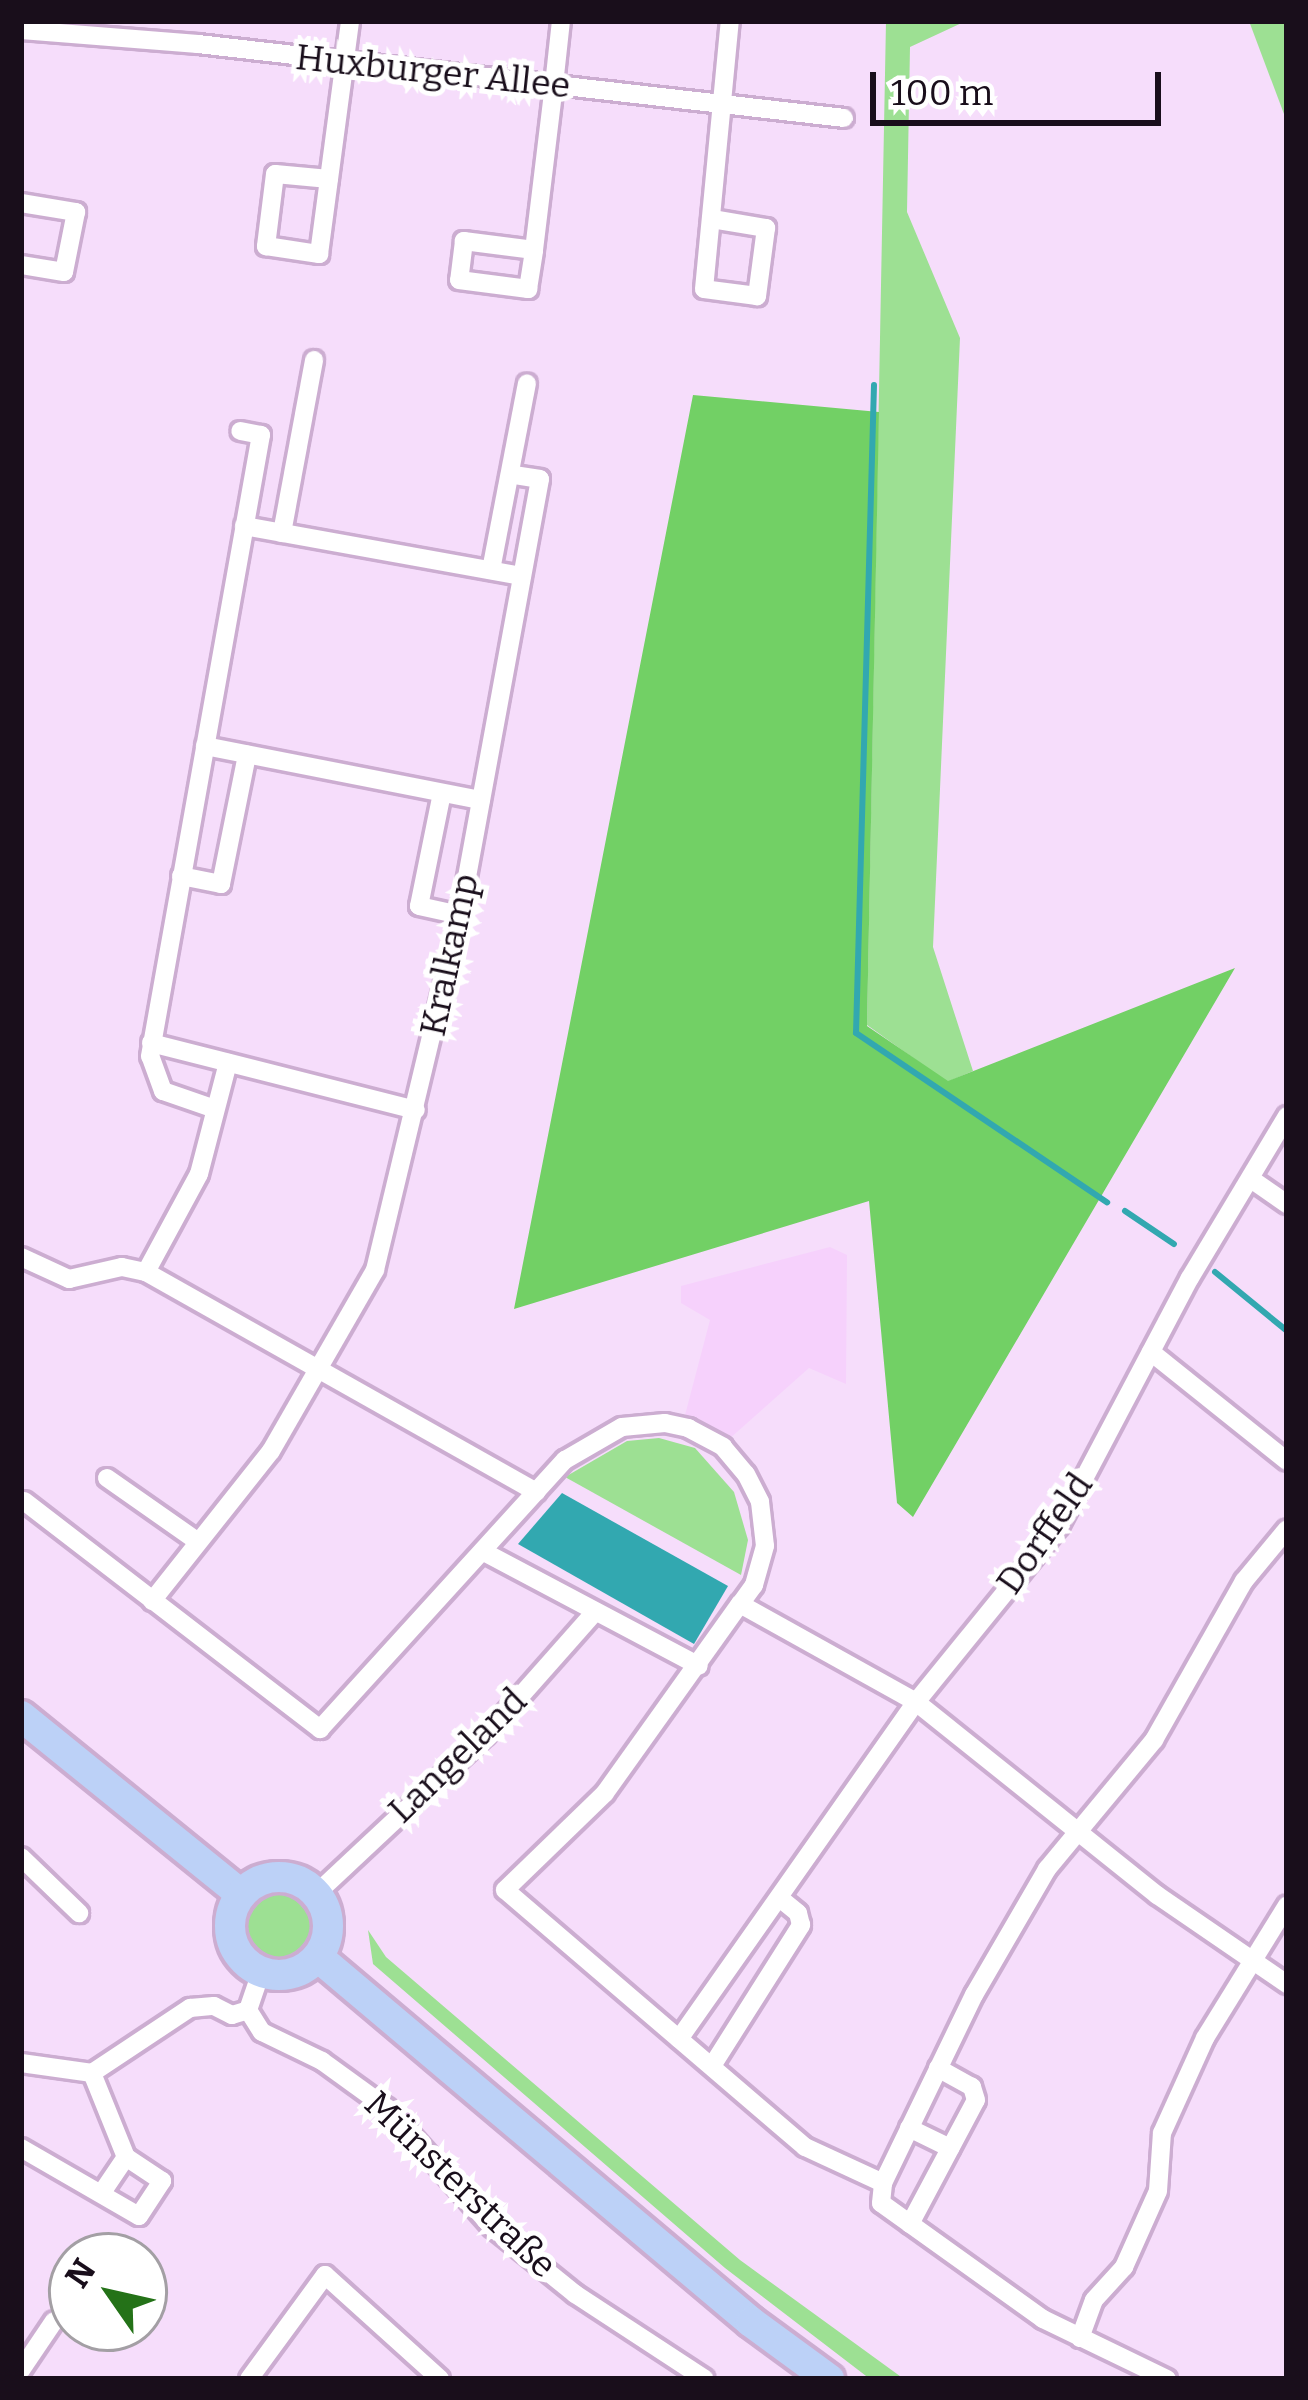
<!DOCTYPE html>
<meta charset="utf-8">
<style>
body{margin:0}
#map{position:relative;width:1308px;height:2400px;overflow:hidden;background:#f6ddfb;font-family:Bitter,serif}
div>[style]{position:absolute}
.built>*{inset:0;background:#f6d1fc}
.green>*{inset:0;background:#9de093}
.round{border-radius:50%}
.forest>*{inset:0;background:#72d065}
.water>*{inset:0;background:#32a8b0}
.stream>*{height:6px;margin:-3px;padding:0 3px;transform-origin:3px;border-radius:3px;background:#32a8b0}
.roads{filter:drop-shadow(3px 0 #ccadd1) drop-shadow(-3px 0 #ccadd1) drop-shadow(0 3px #ccadd1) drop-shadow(0 -3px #ccadd1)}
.minor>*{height:18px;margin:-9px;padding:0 9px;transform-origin:9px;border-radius:9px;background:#fff}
.primary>*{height:30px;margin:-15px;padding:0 15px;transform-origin:15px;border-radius:15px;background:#bcd1f7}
.primary>.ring{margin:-15px;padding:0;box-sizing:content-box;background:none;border:30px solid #bcd1f7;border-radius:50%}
span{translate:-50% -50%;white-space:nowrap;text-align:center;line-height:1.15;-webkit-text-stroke:10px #fff;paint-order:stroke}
.street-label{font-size:36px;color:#190e1b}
.frame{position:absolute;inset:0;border:24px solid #190e1b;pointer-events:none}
.north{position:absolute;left:48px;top:2232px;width:120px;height:120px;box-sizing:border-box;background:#fff;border:3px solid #a39fa4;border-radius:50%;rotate:304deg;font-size:33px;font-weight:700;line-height:48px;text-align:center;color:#190e1b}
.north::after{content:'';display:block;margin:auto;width:42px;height:54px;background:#247218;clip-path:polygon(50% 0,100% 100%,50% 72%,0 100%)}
.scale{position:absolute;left:870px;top:72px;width:291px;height:54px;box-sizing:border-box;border:6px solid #190e1b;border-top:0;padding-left:15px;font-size:36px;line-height:42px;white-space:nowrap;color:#190e1b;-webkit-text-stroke:9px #fff;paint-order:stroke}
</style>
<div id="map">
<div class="built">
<div style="clip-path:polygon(830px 1247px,847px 1255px,846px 1384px,809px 1368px,728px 1440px,684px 1419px,710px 1320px,681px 1303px,681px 1286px)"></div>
</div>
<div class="green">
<div style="clip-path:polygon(886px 21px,966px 21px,910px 47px,907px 212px,960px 338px,933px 947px,973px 1071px,947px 1082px,867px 1025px)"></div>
<div style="clip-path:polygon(1249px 21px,1287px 21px,1287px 122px)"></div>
<div style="clip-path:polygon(659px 1438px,695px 1448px,734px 1492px,748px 1540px,741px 1575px,565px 1477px,627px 1441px)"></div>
<div class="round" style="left:242px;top:1889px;width:74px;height:74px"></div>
<div style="clip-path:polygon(368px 1930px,386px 1957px,740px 2260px,904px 2379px,870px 2379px,725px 2268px,373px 1964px)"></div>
</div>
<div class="forest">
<div style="clip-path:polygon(693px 395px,879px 412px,867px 1026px,948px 1081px,1235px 968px,913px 1517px,897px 1503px,869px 1201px,514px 1309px)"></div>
</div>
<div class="water">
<div style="clip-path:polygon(562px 1493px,728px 1586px,694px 1644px,518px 1544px)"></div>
</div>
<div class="stream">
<div style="left:874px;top:385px;width:648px;rotate:91.59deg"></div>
<div style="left:856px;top:1033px;width:303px;rotate:34deg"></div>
<div style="left:1125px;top:1211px;width:59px;rotate:34deg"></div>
<div style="left:1215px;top:1272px;width:93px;rotate:39.3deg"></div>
</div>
<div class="roads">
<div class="minor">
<div style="left:21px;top:30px;width:178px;rotate:4.5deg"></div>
<div style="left:198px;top:44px;width:650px;rotate:6.53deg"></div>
<div style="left:329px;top:179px;width:54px;rotate:-174.7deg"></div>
<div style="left:275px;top:174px;width:73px;rotate:97.1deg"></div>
<div style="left:266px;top:246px;width:54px;rotate:8.6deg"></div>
<div style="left:319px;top:254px;width:235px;rotate:-82.4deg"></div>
<div style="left:21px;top:203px;width:56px;rotate:9.3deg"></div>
<div style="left:76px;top:212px;width:61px;rotate:101.3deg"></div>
<div style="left:64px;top:272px;width:44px;rotate:-170.8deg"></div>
<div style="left:712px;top:219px;width:55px;rotate:9.5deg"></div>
<div style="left:766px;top:228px;width:69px;rotate:97.5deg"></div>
<div style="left:757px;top:296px;width:53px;rotate:-172.5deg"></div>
<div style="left:704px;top:289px;width:269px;rotate:-84.5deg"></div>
<div style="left:534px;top:250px;width:71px;rotate:-172.7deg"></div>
<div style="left:464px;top:241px;width:39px;rotate:97deg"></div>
<div style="left:459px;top:280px;width:70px;rotate:7.4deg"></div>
<div style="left:528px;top:289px;width:39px;rotate:-81deg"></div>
<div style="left:534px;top:250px;width:166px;rotate:-83.1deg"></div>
<div style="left:554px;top:85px;width:64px;rotate:-83.8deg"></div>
<div style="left:244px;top:526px;width:282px;rotate:10.2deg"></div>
<div style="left:282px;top:533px;width:176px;rotate:-79.5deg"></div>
<div style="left:491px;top:570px;width:190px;rotate:-79.1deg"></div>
<div style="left:205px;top:746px;width:281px;rotate:11.1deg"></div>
<div style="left:442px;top:793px;width:115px;rotate:101.5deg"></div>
<div style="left:419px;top:906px;width:42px;rotate:12.4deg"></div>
<div style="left:181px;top:876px;width:41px;rotate:11.3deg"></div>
<div style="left:221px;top:884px;width:132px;rotate:-78.6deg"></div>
<div style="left:151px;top:1043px;width:273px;rotate:14.2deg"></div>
<div style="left:215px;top:1109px;width:55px;rotate:-160.9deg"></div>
<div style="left:163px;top:1091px;width:37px;rotate:-110deg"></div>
<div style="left:150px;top:1056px;width:631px;rotate:-79.87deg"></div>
<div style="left:261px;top:435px;width:21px;rotate:-169deg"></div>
<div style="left:1251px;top:1179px;width:44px;rotate:34.8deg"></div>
<div style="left:21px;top:1257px;width:53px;rotate:24.6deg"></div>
<div style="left:69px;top:1279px;width:54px;rotate:-12.8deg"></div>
<div style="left:122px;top:1267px;width:25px;rotate:12deg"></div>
<div style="left:146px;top:1272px;width:448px;rotate:29.4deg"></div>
<div style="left:146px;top:1272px;width:111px;rotate:-61.6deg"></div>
<div style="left:199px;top:1174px;width:115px;rotate:-75.4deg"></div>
<div style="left:1151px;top:1352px;width:174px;rotate:38.7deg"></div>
<div style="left:107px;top:1478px;width:110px;rotate:35deg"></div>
<div style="left:24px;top:1501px;width:374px;rotate:37.6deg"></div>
<div style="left:320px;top:1729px;width:364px;rotate:-47.7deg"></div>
<div style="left:565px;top:1460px;width:66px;rotate:-30.1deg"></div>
<div style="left:622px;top:1427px;width:43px;rotate:-5.3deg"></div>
<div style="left:665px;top:1423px;width:24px;rotate:12deg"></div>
<div style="left:688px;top:1428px;width:40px;rotate:28deg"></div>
<div style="left:723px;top:1447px;width:35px;rotate:50deg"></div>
<div style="left:746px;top:1474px;width:31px;rotate:63deg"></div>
<div style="left:760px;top:1502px;width:44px;rotate:83.5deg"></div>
<div style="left:765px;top:1546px;width:41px;rotate:105.8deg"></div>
<div style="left:754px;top:1585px;width:24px;rotate:126deg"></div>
<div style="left:484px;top:1552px;width:243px;rotate:27.9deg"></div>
<div style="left:152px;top:1601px;width:191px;rotate:-51.6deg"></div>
<div style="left:271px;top:1451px;width:209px;rotate:-60.1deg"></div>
<div style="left:375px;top:1270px;width:365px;rotate:-76.5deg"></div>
<div style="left:460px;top:915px;width:443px;rotate:-79.6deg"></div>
<div style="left:540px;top:479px;width:30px;rotate:-171deg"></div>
<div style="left:21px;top:1857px;width:81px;rotate:44deg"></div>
<div style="left:317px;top:1893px;width:231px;rotate:-43.1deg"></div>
<div style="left:486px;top:1735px;width:162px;rotate:-48.5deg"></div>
<div style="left:248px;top:2010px;width:40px;rotate:-71.1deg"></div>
<div style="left:679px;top:2039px;width:412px;rotate:-54.9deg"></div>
<div style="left:916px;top:1702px;width:227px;rotate:-50.9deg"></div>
<div style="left:1059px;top:1526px;width:280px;rotate:-62.2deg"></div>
<div style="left:1190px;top:1278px;width:189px;rotate:-59.1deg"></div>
<div style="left:21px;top:2063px;width:72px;rotate:8deg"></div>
<div style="left:92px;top:2073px;width:118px;rotate:-33.6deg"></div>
<div style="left:190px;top:2008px;width:24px;rotate:-5deg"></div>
<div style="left:214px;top:2006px;width:20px;rotate:27deg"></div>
<div style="left:232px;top:2015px;width:17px;rotate:-17deg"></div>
<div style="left:248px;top:2010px;width:26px;rotate:58deg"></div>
<div style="left:262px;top:2032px;width:67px;rotate:25.8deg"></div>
<div style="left:322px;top:2061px;width:80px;rotate:35.9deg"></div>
<div style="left:387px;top:2108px;width:159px;rotate:48.6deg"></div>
<div style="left:492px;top:2227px;width:107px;rotate:38.9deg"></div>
<div style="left:575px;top:2294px;width:155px;rotate:33.2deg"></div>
<div style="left:712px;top:2066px;width:167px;rotate:-57.7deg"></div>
<div style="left:801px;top:1925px;width:12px;rotate:-104deg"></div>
<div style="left:798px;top:1913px;width:21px;rotate:-141deg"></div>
<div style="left:92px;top:2073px;width:91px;rotate:68deg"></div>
<div style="left:909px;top:2128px;width:46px;rotate:26deg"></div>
<div style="left:21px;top:2148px;width:136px;rotate:30deg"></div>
<div style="left:139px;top:2216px;width:42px;rotate:-56.7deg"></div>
<div style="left:162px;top:2181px;width:43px;rotate:-146.3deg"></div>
<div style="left:126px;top:2157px;width:41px;rotate:124.1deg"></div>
<div style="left:883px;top:2183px;width:209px;rotate:-64.2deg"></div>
<div style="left:974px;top:1995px;width:146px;rotate:-59.9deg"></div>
<div style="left:1047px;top:1869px;width:168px;rotate:-50.3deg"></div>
<div style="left:1154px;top:1740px;width:183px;rotate:-60.5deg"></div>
<div style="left:1244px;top:1581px;width:67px;rotate:-50.4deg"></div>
<div style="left:910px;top:2224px;width:140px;rotate:-62deg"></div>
<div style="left:976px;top:2100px;width:14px;rotate:-107deg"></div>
<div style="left:972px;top:2087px;width:39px;rotate:-151deg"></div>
<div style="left:1080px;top:2338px;width:40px;rotate:-69.8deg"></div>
<div style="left:1094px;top:2300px;width:45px;rotate:-47.7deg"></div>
<div style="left:1124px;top:2267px;width:83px;rotate:-65.9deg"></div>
<div style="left:1158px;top:2191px;width:58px;rotate:-86.1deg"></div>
<div style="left:1162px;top:2133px;width:104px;rotate:-65.6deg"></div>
<div style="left:1205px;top:2038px;width:156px;rotate:-58.3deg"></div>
<div style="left:21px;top:2370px;width:59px;rotate:-56deg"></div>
<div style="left:249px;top:2379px;width:129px;rotate:-53.8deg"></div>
<div style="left:325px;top:2275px;width:155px;rotate:42.1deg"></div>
<div style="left:1167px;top:2379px;width:138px;rotate:-154.2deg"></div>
<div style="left:1043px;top:2319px;width:199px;rotate:-144.4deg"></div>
<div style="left:881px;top:2203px;width:20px;rotate:-84deg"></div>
<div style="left:883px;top:2183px;width:86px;rotate:-155.2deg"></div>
<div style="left:805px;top:2147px;width:395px;rotate:-139.4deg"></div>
<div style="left:505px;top:1890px;width:139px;rotate:-44.1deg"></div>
<div style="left:605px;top:1793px;width:232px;rotate:-54.5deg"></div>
<div style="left:740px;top:1604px;width:201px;rotate:29.1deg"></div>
<div style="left:916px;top:1702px;width:309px;rotate:38.7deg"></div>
<div style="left:1157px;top:1895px;width:158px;rotate:34.4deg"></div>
</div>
<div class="primary">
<div style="left:21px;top:1716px;width:283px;rotate:39deg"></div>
<div class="ring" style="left:230px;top:1877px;width:68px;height:68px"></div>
<div style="left:318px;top:1957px;width:566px;rotate:40.13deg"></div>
<div style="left:751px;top:2322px;width:97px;rotate:36.2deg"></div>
</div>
</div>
<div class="street-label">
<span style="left:433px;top:72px;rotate:6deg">Huxburger Allee</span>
<span style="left:450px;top:955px;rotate:-78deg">Kralkamp</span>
<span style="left:1045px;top:1534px;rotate:-55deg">Dorffeld</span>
<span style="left:458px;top:1756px;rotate:-44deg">Langeland</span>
<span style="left:460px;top:2185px;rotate:44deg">Münsterstraße</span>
</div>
<div class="frame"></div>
<div class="north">N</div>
<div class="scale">100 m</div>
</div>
